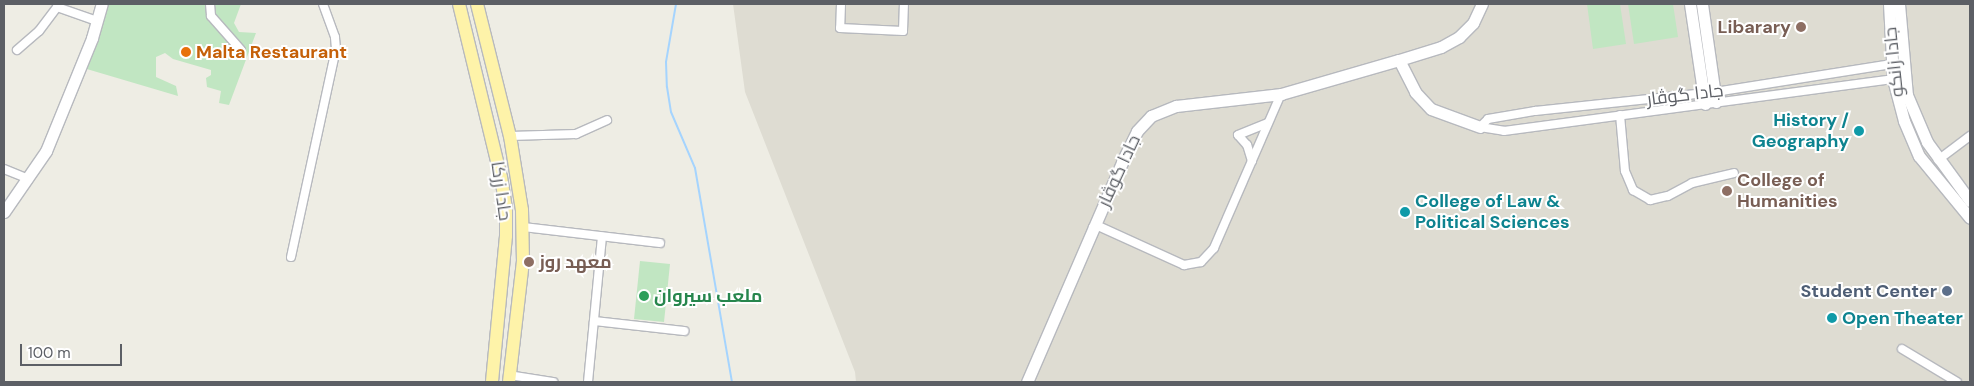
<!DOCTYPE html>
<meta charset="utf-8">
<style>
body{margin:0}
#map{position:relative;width:1974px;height:386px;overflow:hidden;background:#eeede4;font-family:"DM Sans",Cairo,sans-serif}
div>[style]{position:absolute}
.education>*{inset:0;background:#dedcd2}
.green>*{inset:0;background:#c1e6c2}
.stream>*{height:2px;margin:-1px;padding:0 1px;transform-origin:1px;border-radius:1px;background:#a5d4fe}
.roads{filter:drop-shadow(1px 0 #b7b9be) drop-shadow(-1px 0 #b7b9be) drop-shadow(0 1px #b7b9be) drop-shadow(0 -1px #b7b9be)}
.street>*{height:8px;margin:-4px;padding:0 4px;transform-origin:4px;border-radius:4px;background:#fff}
.secondary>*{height:11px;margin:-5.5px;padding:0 5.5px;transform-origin:5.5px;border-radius:5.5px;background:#fff}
.primary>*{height:12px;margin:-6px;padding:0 6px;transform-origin:6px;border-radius:6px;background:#fef3a9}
.dots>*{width:14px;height:14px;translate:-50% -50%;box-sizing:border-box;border:2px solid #fff;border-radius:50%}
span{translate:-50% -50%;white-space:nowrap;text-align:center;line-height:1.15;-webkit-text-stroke:4px #fff;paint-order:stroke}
.education-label{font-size:18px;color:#785e54;font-weight:700}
.right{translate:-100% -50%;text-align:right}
.left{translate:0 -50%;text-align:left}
.food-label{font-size:18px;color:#c56008;font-weight:700}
.street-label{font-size:18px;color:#5c5f65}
.culture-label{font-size:18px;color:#0d838f;font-weight:700}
.service-label{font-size:18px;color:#4e5e75;font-weight:700}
.leisure-label{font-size:18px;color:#27864d;font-weight:700}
.frame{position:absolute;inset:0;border:5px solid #5c5f65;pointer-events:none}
.scale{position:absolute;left:20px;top:344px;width:102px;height:22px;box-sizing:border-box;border:2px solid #5c5f65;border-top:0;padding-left:6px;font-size:15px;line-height:18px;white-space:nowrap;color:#5c5f65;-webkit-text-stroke:4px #fff;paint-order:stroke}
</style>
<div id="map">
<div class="education">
<div style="clip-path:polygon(733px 4px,1970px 4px,1970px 382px,856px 382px,855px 372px,745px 92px)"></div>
</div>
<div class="green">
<div style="clip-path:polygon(103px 4px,241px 4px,234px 23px,239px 32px,256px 33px,229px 105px,219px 103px,221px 91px,207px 87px,206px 78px,211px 75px,211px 70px,173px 59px,165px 53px,156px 57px,156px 77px,176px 86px,178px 96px,80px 67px)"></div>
<div style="clip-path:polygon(1587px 4px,1620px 4px,1626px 44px,1593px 49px)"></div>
<div style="clip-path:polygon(1628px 4px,1673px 4px,1678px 37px,1634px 44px)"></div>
<div style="clip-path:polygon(640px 261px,670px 264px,664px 322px,634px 319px)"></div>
</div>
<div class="stream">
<div style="left:676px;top:4px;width:59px;rotate:99.8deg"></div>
<div style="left:666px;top:62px;width:25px;rotate:88deg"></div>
<div style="left:667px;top:87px;width:25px;rotate:81deg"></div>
<div style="left:671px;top:112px;width:61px;rotate:66.8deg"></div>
<div style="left:695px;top:168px;width:217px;rotate:80.2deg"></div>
</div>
<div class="roads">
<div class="street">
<div style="left:210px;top:4px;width:12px;rotate:85deg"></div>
<div style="left:211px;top:16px;width:45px;rotate:48.6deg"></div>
<div style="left:841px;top:4px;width:24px;rotate:92deg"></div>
<div style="left:840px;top:28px;width:63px;rotate:2.7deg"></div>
<div style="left:903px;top:31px;width:27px;rotate:-88deg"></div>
<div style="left:57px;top:7px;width:42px;rotate:19.3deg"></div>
<div style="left:17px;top:50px;width:29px;rotate:-41deg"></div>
<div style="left:39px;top:31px;width:34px;rotate:-53deg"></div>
<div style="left:1620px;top:115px;width:56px;rotate:84.9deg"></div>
<div style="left:1625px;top:171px;width:21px;rotate:67deg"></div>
<div style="left:1633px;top:190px;width:20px;rotate:30deg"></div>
<div style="left:1650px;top:200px;width:18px;rotate:-13deg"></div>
<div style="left:1668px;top:196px;width:27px;rotate:-28deg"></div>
<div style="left:1692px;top:183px;width:43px;rotate:-13.4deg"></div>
<div style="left:1480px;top:127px;width:11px;rotate:-45deg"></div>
<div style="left:1488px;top:119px;width:48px;rotate:-9.7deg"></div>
<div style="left:1535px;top:111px;width:181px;rotate:-6deg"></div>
<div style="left:1715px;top:92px;width:179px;rotate:-9deg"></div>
<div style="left:1480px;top:127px;width:24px;rotate:9deg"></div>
<div style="left:1504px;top:131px;width:392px;rotate:-7.6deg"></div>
<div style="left:510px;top:136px;width:66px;rotate:-1.7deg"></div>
<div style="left:576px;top:134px;width:34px;rotate:-24deg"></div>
<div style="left:1938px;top:160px;width:40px;rotate:-37deg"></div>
<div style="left:1252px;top:161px;width:17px;rotate:-107deg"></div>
<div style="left:1247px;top:145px;width:13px;rotate:-132deg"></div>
<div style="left:1238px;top:135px;width:32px;rotate:-22deg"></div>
<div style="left:4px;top:169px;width:27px;rotate:22deg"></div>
<div style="left:523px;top:227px;width:138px;rotate:6.7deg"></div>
<div style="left:1093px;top:227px;width:4px;rotate:-34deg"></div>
<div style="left:1096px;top:225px;width:97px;rotate:24.4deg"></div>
<div style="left:1184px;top:265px;width:17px;rotate:-10deg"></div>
<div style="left:1201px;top:262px;width:19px;rotate:-47deg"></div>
<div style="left:1214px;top:248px;width:168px;rotate:-66.5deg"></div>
<div style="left:291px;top:257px;width:213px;rotate:-77.8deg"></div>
<div style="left:336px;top:49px;width:12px;rotate:-95deg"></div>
<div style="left:335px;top:37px;width:35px;rotate:-110deg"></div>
<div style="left:594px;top:321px;width:91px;rotate:6.3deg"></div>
<div style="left:1902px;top:349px;width:64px;rotate:31deg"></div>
<div style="left:509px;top:375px;width:45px;rotate:9deg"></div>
<div style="left:588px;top:382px;width:146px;rotate:-84.5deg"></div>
</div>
<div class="secondary">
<div style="left:1690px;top:4px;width:101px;rotate:81.5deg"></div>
<div style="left:1702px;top:4px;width:99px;rotate:81.9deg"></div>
<div style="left:1889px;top:4px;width:75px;rotate:86.9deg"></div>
<div style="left:1893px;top:79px;width:43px;rotate:75.3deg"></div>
<div style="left:1904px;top:121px;width:38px;rotate:67deg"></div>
<div style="left:1919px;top:156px;width:80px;rotate:50.6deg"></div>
<div style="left:1899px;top:4px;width:91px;rotate:85deg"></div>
<div style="left:1907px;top:95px;width:51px;rotate:66.9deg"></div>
<div style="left:1927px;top:142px;width:73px;rotate:53.9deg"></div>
<div style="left:1399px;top:60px;width:44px;rotate:-17.2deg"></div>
<div style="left:1441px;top:47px;width:21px;rotate:-29deg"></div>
<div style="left:1459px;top:37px;width:20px;rotate:-45deg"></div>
<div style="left:1473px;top:23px;width:21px;rotate:-65deg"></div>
<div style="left:4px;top:212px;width:74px;rotate:-55.5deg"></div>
<div style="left:46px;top:151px;width:122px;rotate:-67.8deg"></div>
<div style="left:92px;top:38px;width:35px;rotate:-74deg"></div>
<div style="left:1027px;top:382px;width:240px;rotate:-66.6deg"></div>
<div style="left:1122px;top:162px;width:34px;rotate:-64deg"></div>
<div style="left:1137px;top:131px;width:21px;rotate:-47deg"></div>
<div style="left:1151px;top:116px;width:27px;rotate:-22deg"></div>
<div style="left:1176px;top:106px;width:106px;rotate:-6.5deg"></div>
<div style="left:1281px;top:94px;width:123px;rotate:-16.1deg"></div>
<div style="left:1399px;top:60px;width:36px;rotate:63deg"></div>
<div style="left:1415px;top:92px;width:23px;rotate:47deg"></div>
<div style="left:1431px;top:109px;width:52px;rotate:20.2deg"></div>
</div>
<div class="primary">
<div style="left:459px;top:4px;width:178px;rotate:76.4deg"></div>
<div style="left:501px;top:177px;width:31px;rotate:81deg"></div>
<div style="left:506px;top:208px;width:28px;rotate:90deg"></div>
<div style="left:506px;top:236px;width:147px;rotate:95.5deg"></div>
<div style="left:477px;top:4px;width:136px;rotate:76deg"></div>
<div style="left:510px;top:136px;width:75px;rotate:80.8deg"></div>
<div style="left:522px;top:210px;width:51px;rotate:88.9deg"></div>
<div style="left:523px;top:261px;width:122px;rotate:96.6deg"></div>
</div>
</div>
<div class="dots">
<div style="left:1801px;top:27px;background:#8d6e63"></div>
<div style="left:186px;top:52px;background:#e8710a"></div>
<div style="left:1859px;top:131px;background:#0f9aa8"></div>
<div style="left:1727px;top:191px;background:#8d6e63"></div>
<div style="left:1405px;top:212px;background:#0f9aa8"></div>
<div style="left:529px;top:262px;background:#8d6e63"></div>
<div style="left:1947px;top:291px;background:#5c6f8a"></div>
<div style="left:644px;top:296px;background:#2e9e5b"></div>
<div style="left:1832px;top:318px;background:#0f9aa8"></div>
</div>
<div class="education-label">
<span class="right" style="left:1791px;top:27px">Libarary</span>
<span class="left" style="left:1737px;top:191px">College of<br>Humanities</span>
<span class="left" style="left:539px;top:262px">معهد روز</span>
</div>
<div class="food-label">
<span class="left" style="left:196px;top:52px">Malta Restaurant</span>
</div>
<div class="street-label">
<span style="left:1894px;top:62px;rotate:-96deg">جادا زانکو</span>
<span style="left:1685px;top:95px;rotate:-7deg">جادا گوڤار</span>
<span style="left:1119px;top:171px;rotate:-65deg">جادا گوڤار</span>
<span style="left:501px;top:191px;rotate:82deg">جادا زرکا</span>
</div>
<div class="culture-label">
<span class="right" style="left:1849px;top:131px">History /<br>Geography</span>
<span class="left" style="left:1415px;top:212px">College of Law &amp;<br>Political Sciences</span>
<span class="left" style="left:1842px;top:318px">Open Theater</span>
</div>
<div class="service-label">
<span class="right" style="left:1937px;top:291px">Student Center</span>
</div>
<div class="leisure-label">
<span class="left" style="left:654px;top:296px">ملعب سيروان</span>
</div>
<div class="frame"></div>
<div class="scale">100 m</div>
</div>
